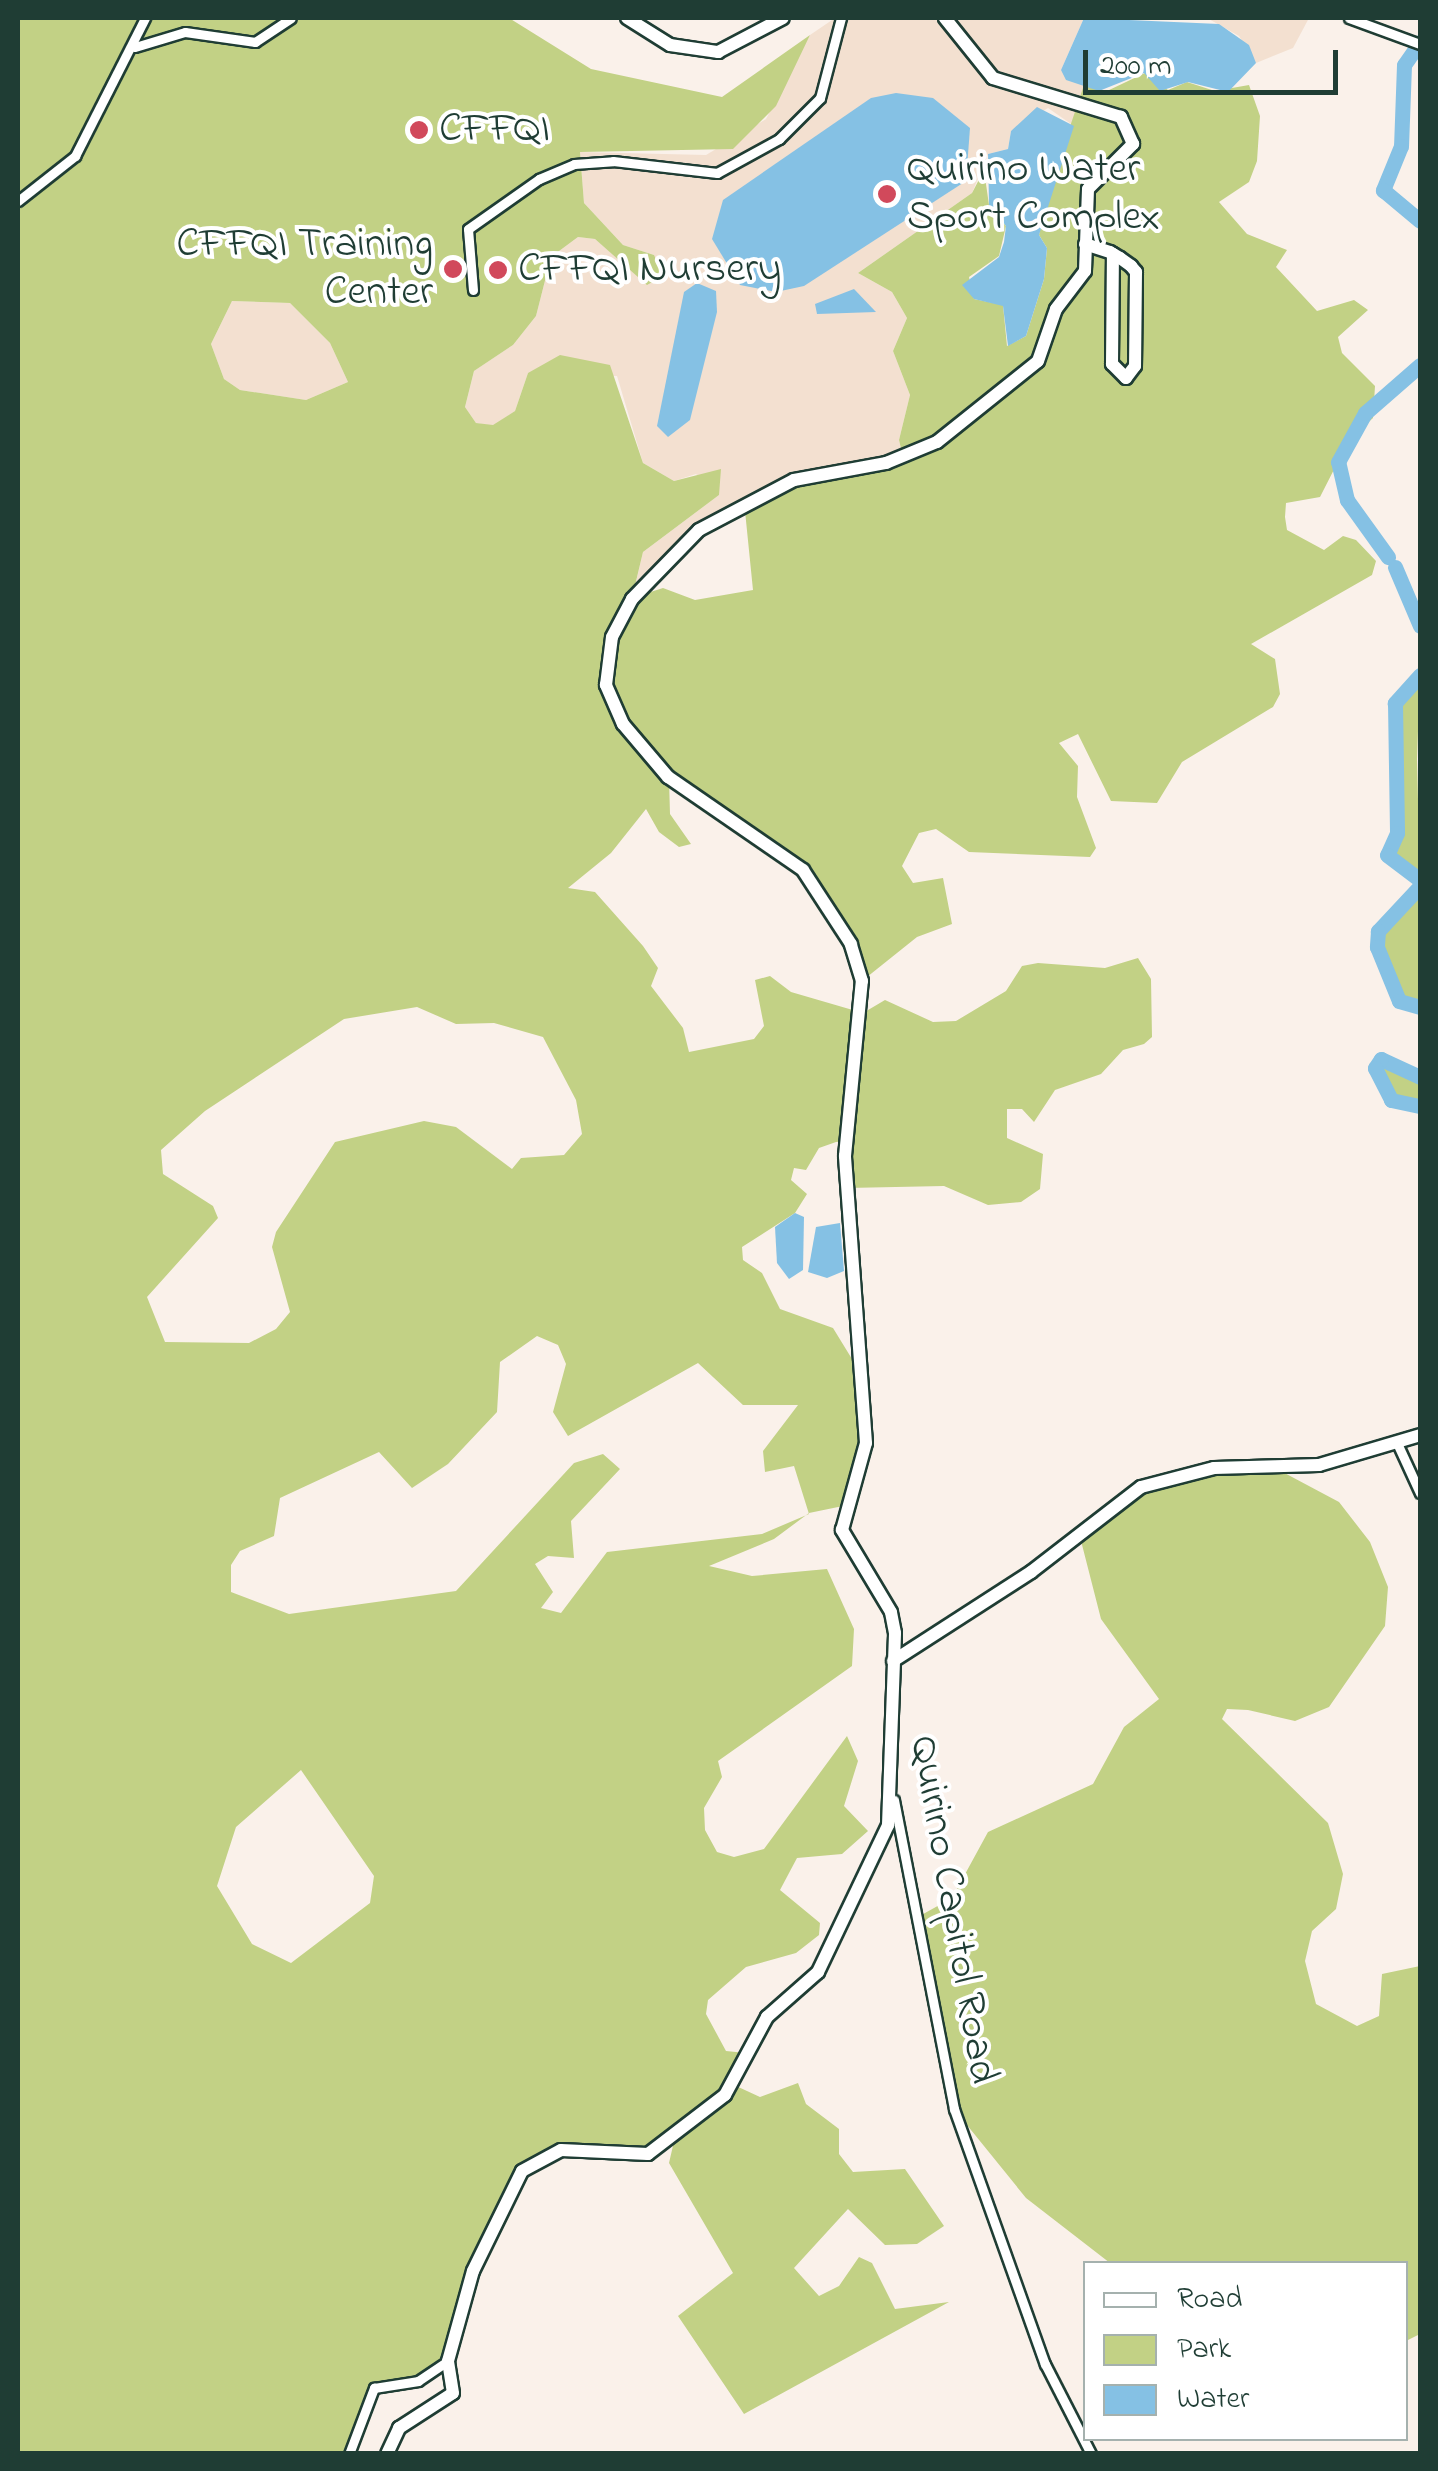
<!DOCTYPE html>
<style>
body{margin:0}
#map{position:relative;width:1438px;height:2471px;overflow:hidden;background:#faf1ea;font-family:"Indie Flower",sans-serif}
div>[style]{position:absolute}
.built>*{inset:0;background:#f3e0d0}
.green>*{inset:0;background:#c2d185}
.water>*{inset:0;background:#85c1e4}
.river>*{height:15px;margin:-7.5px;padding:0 7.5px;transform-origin:7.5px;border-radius:7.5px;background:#85c1e4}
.roads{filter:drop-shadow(2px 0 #1f3d34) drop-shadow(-2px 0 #1f3d34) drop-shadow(0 2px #1f3d34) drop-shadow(0 -2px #1f3d34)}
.street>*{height:9px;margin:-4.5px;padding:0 4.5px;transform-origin:4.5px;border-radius:4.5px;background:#fff}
.secondary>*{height:12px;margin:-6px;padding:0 6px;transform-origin:6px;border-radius:6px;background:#fff}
.dots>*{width:28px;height:28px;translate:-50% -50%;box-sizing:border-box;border:5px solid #fff;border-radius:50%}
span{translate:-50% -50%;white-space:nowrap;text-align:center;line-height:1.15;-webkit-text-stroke:8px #fff;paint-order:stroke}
.poi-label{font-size:42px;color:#1f3d34}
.left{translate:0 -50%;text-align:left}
.right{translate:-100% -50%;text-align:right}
.street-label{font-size:42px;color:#1f3d34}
.frame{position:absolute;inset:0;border:20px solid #1f3d34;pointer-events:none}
.legend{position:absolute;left:1083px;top:2261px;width:325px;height:180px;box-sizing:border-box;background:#fff;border:2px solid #a5b1ae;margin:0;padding:12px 18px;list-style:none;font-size:30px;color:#1f3d34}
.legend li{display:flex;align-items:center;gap:20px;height:50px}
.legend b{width:50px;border:2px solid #a5b1ae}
.scale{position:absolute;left:1083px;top:50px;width:255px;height:45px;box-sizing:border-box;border:5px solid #1f3d34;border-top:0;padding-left:12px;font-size:30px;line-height:35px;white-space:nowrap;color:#1f3d34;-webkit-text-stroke:8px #fff;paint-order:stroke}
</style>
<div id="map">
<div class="built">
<div style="clip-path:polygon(835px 18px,1084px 18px,1061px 70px,1084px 85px,1074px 126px,1048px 108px,1011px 131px,1008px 149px,988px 154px,972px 193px,858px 273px,892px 292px,907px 318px,893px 351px,910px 395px,899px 440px,903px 457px,727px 511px,632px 599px,643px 552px,719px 495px,696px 474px,674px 481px,643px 463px,617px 376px,528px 373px,515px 411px,493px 426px,476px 423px,465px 407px,474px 371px,513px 345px,536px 316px,551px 257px,578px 237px,595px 239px,647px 284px,654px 255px,623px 245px,584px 203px,580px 152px,706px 155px,766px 119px,810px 35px)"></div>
<div style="clip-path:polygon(1207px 18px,1309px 18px,1293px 48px,1256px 63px,1239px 36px)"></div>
<div style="clip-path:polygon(232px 301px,290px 303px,330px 343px,348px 382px,306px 400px,240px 390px,224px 379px,211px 344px)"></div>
</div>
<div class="green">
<div style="clip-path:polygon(evenodd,18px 18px,509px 18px,591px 69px,722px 97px,810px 35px,776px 106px,733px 149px,580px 152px,584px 203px,623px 245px,654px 255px,663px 276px,647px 285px,595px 239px,578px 237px,551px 257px,536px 316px,513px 345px,474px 371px,465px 407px,476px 423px,493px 425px,515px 411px,528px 373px,560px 355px,610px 365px,643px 463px,674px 481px,721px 469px,719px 495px,643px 552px,632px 598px,663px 588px,695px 600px,753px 590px,744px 501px,794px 480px,903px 457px,899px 440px,910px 395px,893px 351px,907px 318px,892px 292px,858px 273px,972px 193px,984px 170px,989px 205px,1006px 226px,999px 256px,969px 277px,974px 299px,1003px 305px,1007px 346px,1026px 336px,1044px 279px,1047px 248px,1039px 235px,1049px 189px,1084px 85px,1107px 91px,1145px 73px,1168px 90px,1187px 82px,1215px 91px,1249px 85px,1260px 116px,1257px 161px,1249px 182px,1219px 202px,1247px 234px,1287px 250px,1276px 267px,1317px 311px,1354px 300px,1368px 310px,1338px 337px,1342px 353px,1375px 386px,1373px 418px,1349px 440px,1320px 497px,1286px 503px,1285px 517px,1287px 530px,1324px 550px,1343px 536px,1356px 540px,1376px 561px,1372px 575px,1251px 644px,1275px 659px,1280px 694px,1273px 707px,1182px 762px,1157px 803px,1111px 801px,1078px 734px,1059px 743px,1078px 766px,1077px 797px,1096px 848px,1090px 857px,969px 852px,936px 829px,919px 833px,902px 866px,913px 883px,943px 878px,952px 924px,917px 937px,862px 981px,851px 944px,802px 870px,669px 779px,670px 814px,691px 844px,679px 847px,659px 832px,646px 809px,611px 853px,568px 888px,595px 892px,643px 946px,658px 968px,651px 986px,683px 1028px,689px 1052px,754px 1039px,764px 1026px,755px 980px,770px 976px,791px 992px,863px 1013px,885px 1000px,933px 1022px,956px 1021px,1006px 991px,1022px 966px,1038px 963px,1105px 968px,1138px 958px,1151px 979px,1152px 1037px,1144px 1044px,1123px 1050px,1101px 1074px,1055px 1090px,1034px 1122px,1022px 1109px,1007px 1109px,1007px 1138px,1043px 1154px,1040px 1189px,1021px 1202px,988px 1205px,944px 1186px,847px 1188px,846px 1141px,836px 1142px,819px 1148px,806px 1170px,794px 1168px,791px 1180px,807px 1194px,795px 1213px,742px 1247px,743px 1260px,762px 1273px,780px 1309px,833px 1328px,852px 1359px,866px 1420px,843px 1506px,809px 1513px,774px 1539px,709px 1566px,752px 1576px,827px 1569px,854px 1629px,852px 1666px,718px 1761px,722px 1777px,704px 1808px,705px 1830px,717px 1852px,734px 1857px,764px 1849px,847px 1736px,858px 1761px,844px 1806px,868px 1831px,842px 1854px,797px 1858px,780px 1890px,820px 1923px,819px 1935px,796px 1953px,746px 1967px,708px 2000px,706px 2014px,726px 2051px,746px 2053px,734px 2085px,760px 2097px,798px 2083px,806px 2104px,839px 2129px,839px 2154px,853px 2172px,905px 2169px,944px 2226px,917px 2244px,885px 2245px,848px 2209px,794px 2268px,819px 2296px,839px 2286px,859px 2257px,872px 2263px,895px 2309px,949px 2302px,744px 2414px,678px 2316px,733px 2273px,669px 2163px,675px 2137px,648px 2154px,580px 2149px,533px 2161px,497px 2221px,448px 2361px,432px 2375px,374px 2388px,349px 2453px,18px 2453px,18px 18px,232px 301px,290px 303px,330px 343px,348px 382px,306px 400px,240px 390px,224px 379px,211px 344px,232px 301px,18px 18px,417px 1007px,456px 1024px,494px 1023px,543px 1037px,576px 1100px,582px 1134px,564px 1155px,521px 1158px,512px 1169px,456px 1127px,424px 1121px,335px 1142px,276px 1232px,272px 1247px,290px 1312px,276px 1329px,249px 1343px,165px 1342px,147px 1297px,218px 1218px,213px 1206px,163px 1174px,161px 1150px,205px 1111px,344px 1019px,417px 1007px,18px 18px,537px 1336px,558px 1345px,566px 1364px,553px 1412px,568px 1436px,698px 1363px,743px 1405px,798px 1405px,763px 1451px,765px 1472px,794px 1466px,809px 1514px,762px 1534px,607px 1552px,561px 1613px,541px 1608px,553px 1592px,535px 1564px,548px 1556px,574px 1558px,571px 1521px,620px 1469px,603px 1454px,574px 1463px,456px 1591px,289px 1614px,231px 1592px,231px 1565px,240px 1551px,274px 1536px,280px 1498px,379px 1452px,412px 1488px,448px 1464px,497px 1412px,500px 1362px,537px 1336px,18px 18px,301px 1770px,374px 1876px,370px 1903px,291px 1963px,252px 1944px,217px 1886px,236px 1827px,301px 1770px)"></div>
<div style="clip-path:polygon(1420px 675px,1417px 759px,1420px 880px,1387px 855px,1397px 833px,1395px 703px)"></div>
<div style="clip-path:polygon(1420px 886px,1420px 1007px,1416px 1007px,1399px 1001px,1377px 947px,1378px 931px)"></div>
<div style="clip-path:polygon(1381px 1059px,1420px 1077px,1420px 1106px,1382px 1091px,1375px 1068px)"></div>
<div style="clip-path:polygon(1277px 1469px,1339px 1502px,1370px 1542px,1388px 1587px,1385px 1626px,1329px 1707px,1295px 1721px,1248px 1710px,1227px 1709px,1222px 1719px,1328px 1823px,1343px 1874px,1336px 1909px,1312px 1931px,1305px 1961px,1316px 2004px,1357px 2026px,1379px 2016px,1382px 1974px,1420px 1966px,1420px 2334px,1406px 2341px,1406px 2264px,1110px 2263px,1026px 2198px,954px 2109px,916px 1918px,952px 1898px,988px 1832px,1093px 1784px,1124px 1727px,1159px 1699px,1101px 1619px,1079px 1533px,1166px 1477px)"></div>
</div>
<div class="water">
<div style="clip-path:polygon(1084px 18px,1219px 24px,1249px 45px,1256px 63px,1228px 92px,1188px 82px,1160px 91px,1144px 73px,1099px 91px,1066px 80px,1061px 70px)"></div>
<div style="clip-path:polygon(896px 93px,933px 98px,970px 128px,966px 181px,804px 286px,776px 292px,740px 285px,712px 239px,723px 200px,871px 98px)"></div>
<div style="clip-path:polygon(1037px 107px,1074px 126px,1039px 235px,1047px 248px,1044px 279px,1026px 336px,1008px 346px,1003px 306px,974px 299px,962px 285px,999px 257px,1004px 242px,1006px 226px,989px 205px,988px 154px,1008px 149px,1011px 131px)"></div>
<div style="clip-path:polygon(697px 283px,716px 291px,717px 312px,690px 420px,668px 437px,657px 426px,684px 292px)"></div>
<div style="clip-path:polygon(854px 289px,876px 312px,817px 314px,815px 304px)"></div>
<div style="clip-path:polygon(795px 1213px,804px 1217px,803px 1270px,789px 1279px,777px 1263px,775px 1227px)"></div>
<div style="clip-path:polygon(840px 1223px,844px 1271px,827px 1278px,808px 1272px,816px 1227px)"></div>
</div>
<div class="river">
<div style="left:1420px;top:42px;width:28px;rotate:125deg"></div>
<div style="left:1404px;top:65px;width:81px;rotate:92.1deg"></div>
<div style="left:1401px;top:146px;width:48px;rotate:112.2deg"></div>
<div style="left:1383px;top:190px;width:48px;rotate:40deg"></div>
<div style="left:1388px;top:557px;width:70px;rotate:-125.7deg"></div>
<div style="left:1347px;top:500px;width:39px;rotate:-103deg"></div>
<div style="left:1338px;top:462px;width:56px;rotate:-61.1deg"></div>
<div style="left:1365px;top:413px;width:73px;rotate:-41.1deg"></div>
<div style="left:1395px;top:567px;width:64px;rotate:67deg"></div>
<div style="left:1420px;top:675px;width:38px;rotate:132deg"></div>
<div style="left:1395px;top:703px;width:130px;rotate:89.1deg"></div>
<div style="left:1397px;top:833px;width:24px;rotate:114deg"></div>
<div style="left:1387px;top:855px;width:41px;rotate:37.1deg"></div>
<div style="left:1420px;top:886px;width:62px;rotate:133deg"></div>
<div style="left:1378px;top:931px;width:16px;rotate:94deg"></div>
<div style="left:1377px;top:947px;width:58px;rotate:67.8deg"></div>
<div style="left:1399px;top:1001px;width:22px;rotate:16deg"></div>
<div style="left:1420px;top:1077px;width:43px;rotate:-155.2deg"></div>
<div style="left:1381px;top:1059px;width:11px;rotate:124deg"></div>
<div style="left:1375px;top:1068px;width:36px;rotate:63deg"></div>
<div style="left:1391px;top:1100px;width:30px;rotate:12deg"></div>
</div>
<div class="roads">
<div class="street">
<div style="left:1349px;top:18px;width:76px;rotate:20.1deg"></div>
<div style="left:135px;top:47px;width:52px;rotate:-16.7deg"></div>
<div style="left:185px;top:32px;width:71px;rotate:8.1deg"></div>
<div style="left:255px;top:42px;width:43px;rotate:-33.7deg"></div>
<div style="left:18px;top:201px;width:73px;rotate:-38.3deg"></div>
<div style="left:75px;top:156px;width:155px;rotate:-63.1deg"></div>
<div style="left:473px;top:290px;width:61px;rotate:-94.7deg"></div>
<div style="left:468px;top:229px;width:87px;rotate:-35.2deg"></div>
<div style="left:539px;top:179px;width:38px;rotate:-23deg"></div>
<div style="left:574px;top:164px;width:39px;rotate:-4deg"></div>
<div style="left:613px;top:161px;width:105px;rotate:6.6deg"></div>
<div style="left:717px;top:173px;width:71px;rotate:-28.7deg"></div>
<div style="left:779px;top:139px;width:58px;rotate:-45deg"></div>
<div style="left:820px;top:98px;width:83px;rotate:-75.3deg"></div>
<div style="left:1397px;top:1443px;width:55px;rotate:65.3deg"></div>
<div style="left:894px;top:1800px;width:315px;rotate:79deg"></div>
<div style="left:954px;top:2109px;width:271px;rotate:70.4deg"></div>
<div style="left:1045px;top:2364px;width:101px;rotate:62.9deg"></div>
<div style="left:349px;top:2454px;width:71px;rotate:-69.3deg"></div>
<div style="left:374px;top:2388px;width:45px;rotate:-9deg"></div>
<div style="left:418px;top:2381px;width:36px;rotate:-34deg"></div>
</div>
<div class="secondary">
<div style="left:627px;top:18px;width:51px;rotate:32.1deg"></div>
<div style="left:670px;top:45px;width:49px;rotate:8.3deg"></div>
<div style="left:718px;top:52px;width:73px;rotate:-27.6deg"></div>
<div style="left:1085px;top:244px;width:26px;rotate:18deg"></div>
<div style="left:1110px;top:252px;width:4px;rotate:34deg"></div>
<div style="left:1113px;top:254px;width:8px;rotate:30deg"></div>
<div style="left:1120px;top:258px;width:14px;rotate:36deg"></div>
<div style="left:1131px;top:266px;width:8px;rotate:50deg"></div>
<div style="left:1136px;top:272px;width:94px;rotate:90.6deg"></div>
<div style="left:1135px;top:366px;width:15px;rotate:127deg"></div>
<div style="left:1126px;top:378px;width:20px;rotate:-135deg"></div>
<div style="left:1112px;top:364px;width:110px;rotate:-89.5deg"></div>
<div style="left:893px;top:1661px;width:164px;rotate:-32.8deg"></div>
<div style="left:1031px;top:1572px;width:139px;rotate:-37.7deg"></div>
<div style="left:1141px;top:1487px;width:75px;rotate:-14.6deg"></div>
<div style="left:1214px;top:1468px;width:105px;rotate:-1.6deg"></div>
<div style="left:1319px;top:1465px;width:105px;rotate:-16.5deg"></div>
<div style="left:387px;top:2454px;width:29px;rotate:-65deg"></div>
<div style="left:399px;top:2428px;width:64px;rotate:-32.9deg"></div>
<div style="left:453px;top:2393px;width:32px;rotate:-99deg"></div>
<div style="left:448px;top:2361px;width:93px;rotate:-74.5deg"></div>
<div style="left:473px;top:2271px;width:111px;rotate:-63.9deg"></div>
<div style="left:522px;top:2171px;width:44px;rotate:-28.3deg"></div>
<div style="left:561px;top:2150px;width:87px;rotate:2.6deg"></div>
<div style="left:648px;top:2154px;width:97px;rotate:-37.5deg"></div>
<div style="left:725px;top:2095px;width:89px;rotate:-61.7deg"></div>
<div style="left:767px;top:2017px;width:68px;rotate:-41.4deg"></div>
<div style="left:818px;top:1972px;width:163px;rotate:-64.5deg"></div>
<div style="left:888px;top:1825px;width:192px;rotate:-87.9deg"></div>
<div style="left:895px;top:1633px;width:21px;rotate:-101deg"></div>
<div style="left:891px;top:1612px;width:96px;rotate:-120.9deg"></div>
<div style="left:842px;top:1530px;width:90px;rotate:-74.6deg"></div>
<div style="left:866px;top:1443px;width:288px;rotate:-94.2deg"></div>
<div style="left:845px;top:1156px;width:176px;rotate:-84.5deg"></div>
<div style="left:862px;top:981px;width:39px;rotate:-107deg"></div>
<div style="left:851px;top:944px;width:88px;rotate:-123deg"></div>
<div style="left:803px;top:870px;width:164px;rotate:-145.4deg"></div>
<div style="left:668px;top:777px;width:70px;rotate:-130.3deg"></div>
<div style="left:623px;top:724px;width:43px;rotate:-113.6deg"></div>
<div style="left:606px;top:685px;width:48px;rotate:-82.9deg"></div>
<div style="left:612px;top:637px;width:43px;rotate:-62.2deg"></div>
<div style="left:632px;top:599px;width:96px;rotate:-45.8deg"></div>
<div style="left:699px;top:530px;width:107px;rotate:-27.8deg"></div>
<div style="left:794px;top:480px;width:94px;rotate:-10.5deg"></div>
<div style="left:886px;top:463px;width:55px;rotate:-22.4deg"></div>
<div style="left:937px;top:442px;width:129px;rotate:-38.7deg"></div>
<div style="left:1038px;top:361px;width:55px;rotate:-70.9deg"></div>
<div style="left:1056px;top:309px;width:48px;rotate:-52.7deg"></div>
<div style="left:1085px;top:271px;width:82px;rotate:-87.9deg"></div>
<div style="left:1088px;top:189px;width:64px;rotate:-45deg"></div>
<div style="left:1133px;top:144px;width:30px;rotate:-114deg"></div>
<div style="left:1121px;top:117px;width:134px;rotate:-163.1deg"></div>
<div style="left:993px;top:78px;width:77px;rotate:-128.7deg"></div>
</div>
</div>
<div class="dots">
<div style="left:419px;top:130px;background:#d1495b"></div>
<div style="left:887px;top:194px;background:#d1495b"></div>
<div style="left:453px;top:269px;background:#d1495b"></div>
<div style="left:498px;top:270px;background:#d1495b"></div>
</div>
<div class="poi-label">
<span class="left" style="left:439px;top:130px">CFFQI</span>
<span class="left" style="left:907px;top:194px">Quirino Water<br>Sport Complex</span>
<span class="right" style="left:433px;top:269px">CFFQI Training<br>Center</span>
<span class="left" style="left:518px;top:270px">CFFQI Nursery</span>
</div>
<div class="street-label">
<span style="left:952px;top:1910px;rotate:80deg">Quirino Capitol Road</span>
</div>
<div class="frame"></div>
<ul class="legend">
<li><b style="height:12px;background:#fff"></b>Road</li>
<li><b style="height:28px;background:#c2d185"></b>Park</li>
<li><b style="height:28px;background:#85c1e4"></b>Water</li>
</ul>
<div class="scale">200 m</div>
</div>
